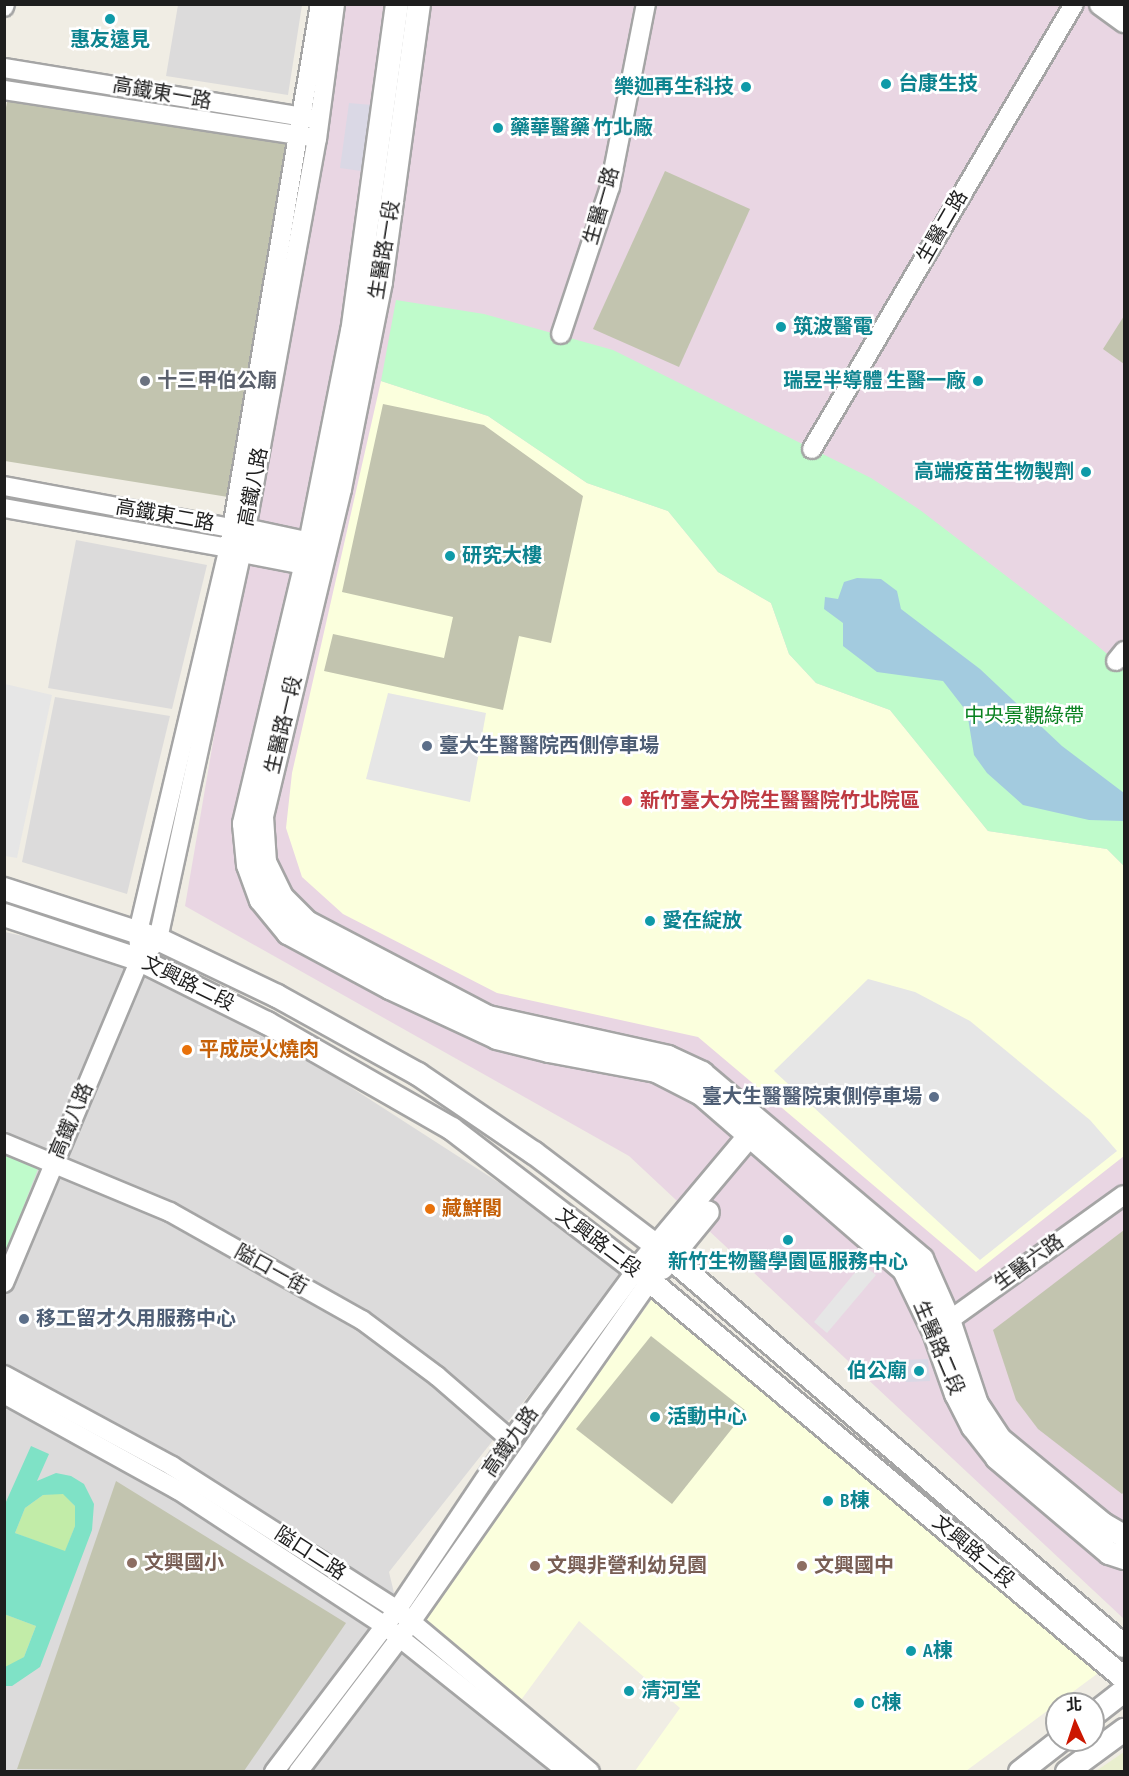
<!DOCTYPE html>
<meta charset="utf-8">
<style>
body{margin:0}
#map{position:relative;width:1129px;height:1776px;overflow:hidden;background:#f0ede4;font-family:"Sofia Sans Condensed","Noto Sans TC",sans-serif}
div>[style]{position:absolute}
.residential>*{inset:0;background:#dcdbdb}
.industrial>*{inset:0;background:#e9d6e3}
.education>*{inset:0;background:#fbffdd}
.construction>*{inset:0;background:#c2c4af}
.farmland>*{inset:0;background:#e9efce}
.grass>*{inset:0;background:#c2eca8}
.park>*{inset:0;background:#bffbcb}
.pitch>*{inset:0;background:#7fe2c6}
.parking>*{inset:0;background:#e6e6e6}
.plaza>*{inset:0;background:#dad8e5}
.water>*{inset:0;background:#a3cbdf}
.roads{filter:drop-shadow(2px 0 #a5a5a5) drop-shadow(-2px 0 #a5a5a5) drop-shadow(0 2px #a5a5a5) drop-shadow(0 -2px #a5a5a5)}
.minor>*{height:18px;margin:-9px;padding:0 9px;transform-origin:9px;border-radius:9px;background:#fff}
.tertiary>*{height:22px;margin:-11px;padding:0 11px;transform-origin:11px;border-radius:11px;background:#fff}
.dots>*{width:16px;height:16px;translate:-50% -50%;box-sizing:border-box;border:3px solid #fff;border-radius:50%}
span{translate:-50% -50%;white-space:nowrap;text-align:center;line-height:1.15;-webkit-text-stroke:5px #fff;paint-order:stroke}
.culture-label{font-size:20px;color:#0d838f;font-weight:700}
.left{translate:0 -50%;text-align:left}
.right{translate:-100% -50%;text-align:right}
.street-label{font-size:20px;color:#1e1e1e}
.worship-label{font-size:20px;color:#5b616d;font-weight:700}
.park-label{font-size:20px;color:#08811f}
.service-label{font-size:20px;color:#4e5e75;font-weight:700}
.health-label{font-size:20px;color:#be3a42;font-weight:700}
.food-label{font-size:20px;color:#c56008;font-weight:700}
.education-label{font-size:20px;color:#785e54;font-weight:700}
.frame{position:absolute;inset:0;border:6px solid #1e1e1e;pointer-events:none}
.north{position:absolute;left:1045px;top:1692px;width:60px;height:60px;box-sizing:border-box;background:#fff;border:2px solid #a5a5a5;border-radius:50%;rotate:357deg;font-size:16px;font-weight:700;line-height:24px;text-align:center;color:#1e1e1e}
.north::after{content:'';display:block;margin:auto;width:21px;height:27px;background:#cc1700;clip-path:polygon(50% 0,100% 100%,50% 72%,0 100%)}
</style>
<div id="map">
<div class="residential">
<div style="clip-path:polygon(178px 5px,302px 5px,288px 95px,166px 76px)"></div>
<div style="clip-path:polygon(76px 540px,207px 565px,172px 709px,48px 688px)"></div>
<div style="clip-path:polygon(55px 697px,170px 716px,127px 894px,22px 862px)"></div>
<div style="clip-path:polygon(5px 932px,166px 968px,630px 1267px,389px 1572px,407px 1647px,563px 1771px,5px 1772px)"></div>
</div>
<div class="industrial">
<div style="clip-path:polygon(339px 5px,1124px 5px,1124px 1619px,629px 1156px,185px 906px)"></div>
</div>
<div class="education">
<div style="clip-path:polygon(381px 381px,488px 416px,587px 483px,668px 511px,718px 572px,771px 603px,789px 654px,816px 683px,890px 710px,988px 831px,1107px 849px,1124px 866px,1124px 1156px,976px 1272px,698px 1037px,497px 993px,343px 914px,302px 877px,286px 828px,292px 773px)"></div>
<div style="clip-path:polygon(658px 1291px,1105px 1668px,966px 1771px,635px 1771px,680px 1708px,579px 1621px,521px 1700px,409px 1620px,556px 1432px)"></div>
</div>
<div class="construction">
<div style="clip-path:polygon(9px 92px,289px 142px,228px 497px,5px 461px,4px 118px)"></div>
<div style="clip-path:polygon(665px 171px,750px 209px,679px 367px,593px 329px)"></div>
<div style="clip-path:polygon(1124px 316px,1124px 364px,1103px 349px)"></div>
<div style="clip-path:polygon(383px 404px,484px 425px,583px 496px,551px 643px,519px 636px,503px 710px,324px 671px,333px 634px,444px 658px,453px 617px,342px 592px)"></div>
<div style="clip-path:polygon(1124px 1230px,1124px 1492px,1122px 1494px,1038px 1429px,1016px 1400px,993px 1330px)"></div>
<div style="clip-path:polygon(651px 1336px,746px 1411px,672px 1504px,576px 1429px)"></div>
<div style="clip-path:polygon(116px 1481px,346px 1623px,244px 1771px,17px 1769px)"></div>
</div>
<div class="farmland">
<div style="clip-path:polygon(1124px 1752px,1124px 1771px,1096px 1771px)"></div>
</div>
<div class="grass">
<div style="clip-path:polygon(63px 1493px,75px 1506px,75px 1526px,65px 1552px,15px 1533px,25px 1508px,43px 1495px)"></div>
<div style="clip-path:polygon(4px 1614px,36px 1626px,24px 1657px,8px 1668px,5px 1667px)"></div>
</div>
<div class="park">
<div style="clip-path:polygon(396px 300px,484px 314px,613px 350px,871px 478px,920px 510px,1094px 643px,1124px 668px,1124px 866px,1107px 849px,988px 831px,890px 710px,816px 683px,789px 654px,771px 603px,718px 572px,668px 511px,587px 483px,488px 416px,381px 381px)"></div>
<div style="clip-path:polygon(5px 1153px,39px 1166px,5px 1255px)"></div>
</div>
<div class="pitch">
<div style="clip-path:polygon(evenodd,31px 1446px,49px 1454px,37px 1481px,56px 1473px,71px 1476px,84px 1484px,94px 1504px,92px 1530px,40px 1667px,12px 1686px,5px 1686px,5px 1667px,24px 1657px,36px 1626px,4px 1614px,5px 1504px,31px 1446px,63px 1494px,75px 1506px,75px 1526px,65px 1551px,15px 1533px,25px 1508px,43px 1495px,63px 1494px)"></div>
</div>
<div class="parking">
<div style="clip-path:polygon(5px 684px,52px 695px,17px 858px,5px 856px)"></div>
<div style="clip-path:polygon(388px 693px,486px 713px,470px 802px,366px 779px)"></div>
<div style="clip-path:polygon(868px 979px,915px 992px,970px 1021px,1090px 1120px,1117px 1151px,980px 1260px,774px 1071px)"></div>
<div style="clip-path:polygon(862px 1264px,876px 1275px,827px 1333px,814px 1322px)"></div>
</div>
<div class="plaza">
<div style="clip-path:polygon(349px 103px,384px 106px,375px 173px,340px 168px)"></div>
<div style="clip-path:polygon(928px 1359px,930px 1381px,906px 1382px,905px 1360px)"></div>
</div>
<div class="water">
<div style="clip-path:polygon(857px 578px,881px 579px,897px 591px,901px 609px,980px 669px,1062px 746px,1124px 793px,1124px 821px,1089px 820px,1023px 805px,987px 773px,974px 755px,967px 712px,943px 681px,877px 672px,843px 646px,843px 623px,824px 609px,825px 597px,838px 599px,844px 582px)"></div>
</div>
<div class="roads">
<div class="minor">
<div style="left:4px;top:7px;width:3px;rotate:-72deg"></div>
<div style="left:4px;top:68px;width:315px;rotate:9.3deg"></div>
<div style="left:4px;top:90px;width:311px;rotate:8.7deg"></div>
<div style="left:561px;top:334px;width:155px;rotate:-71.6deg"></div>
<div style="left:610px;top:187px;width:187px;rotate:-78.9deg"></div>
<div style="left:812px;top:449px;width:516px;rotate:-59.51deg"></div>
<div style="left:4px;top:486px;width:242px;rotate:10.5deg"></div>
<div style="left:4px;top:508px;width:239px;rotate:10.1deg"></div>
<div style="left:1116px;top:661px;width:13px;rotate:-51deg"></div>
<div style="left:139px;top:946px;width:14px;rotate:-94deg"></div>
<div style="left:138px;top:932px;width:396px;rotate:-76.7deg"></div>
<div style="left:229px;top:547px;width:551px;rotate:-80.49deg"></div>
<div style="left:4px;top:1143px;width:180px;rotate:22.6deg"></div>
<div style="left:170px;top:1212px;width:220px;rotate:29.4deg"></div>
<div style="left:362px;top:1320px;width:94px;rotate:36.7deg"></div>
<div style="left:437px;top:1376px;width:98px;rotate:40.9deg"></div>
<div style="left:4px;top:1283px;width:350px;rotate:-67.2deg"></div>
<div style="left:140px;top:960px;width:28px;rotate:-49deg"></div>
<div style="left:158px;top:939px;width:397px;rotate:-77.8deg"></div>
<div style="left:242px;top:551px;width:419px;rotate:-79.7deg"></div>
<div style="left:317px;top:139px;width:136px;rotate:-82.4deg"></div>
<div style="left:940px;top:1327px;width:226px;rotate:-35.7deg"></div>
<div style="left:4px;top:1375px;width:191px;rotate:28.4deg"></div>
<div style="left:172px;top:1466px;width:267px;rotate:32.6deg"></div>
<div style="left:397px;top:1610px;width:252px;rotate:40deg"></div>
<div style="left:4px;top:1394px;width:199px;rotate:28.9deg"></div>
<div style="left:178px;top:1490px;width:248px;rotate:33.3deg"></div>
<div style="left:385px;top:1626px;width:234px;rotate:38.6deg"></div>
<div style="left:274px;top:1772px;width:203px;rotate:-52.8deg"></div>
<div style="left:397px;top:1610px;width:205px;rotate:-56.2deg"></div>
<div style="left:511px;top:1440px;width:209px;rotate:-53.6deg"></div>
<div style="left:298px;top:1772px;width:167px;rotate:-52.8deg"></div>
<div style="left:399px;top:1639px;width:437px;rotate:-55deg"></div>
</div>
<div class="tertiary">
<div style="left:397px;top:4px;width:330px;rotate:97.8deg"></div>
<div style="left:352px;top:331px;width:237px;rotate:101.2deg"></div>
<div style="left:306px;top:563px;width:268px;rotate:103.4deg"></div>
<div style="left:244px;top:824px;width:41px;rotate:84.4deg"></div>
<div style="left:248px;top:865px;width:37px;rotate:70deg"></div>
<div style="left:261px;top:900px;width:43px;rotate:50.7deg"></div>
<div style="left:288px;top:933px;width:116px;rotate:28.3deg"></div>
<div style="left:390px;top:988px;width:118px;rotate:25deg"></div>
<div style="left:497px;top:1038px;width:54px;rotate:14deg"></div>
<div style="left:549px;top:1051px;width:109px;rotate:10.6deg"></div>
<div style="left:656px;top:1071px;width:51px;rotate:27.1deg"></div>
<div style="left:701px;top:1094px;width:269px;rotate:40.9deg"></div>
<div style="left:904px;top:1270px;width:69px;rotate:64.2deg"></div>
<div style="left:934px;top:1332px;width:66px;rotate:70.5deg"></div>
<div style="left:956px;top:1394px;width:37px;rotate:63deg"></div>
<div style="left:973px;top:1427px;width:39px;rotate:52deg"></div>
<div style="left:997px;top:1458px;width:147px;rotate:40.3deg"></div>
<div style="left:1109px;top:1553px;width:16px;rotate:18deg"></div>
<div style="left:419px;top:4px;width:281px;rotate:97.8deg"></div>
<div style="left:381px;top:282px;width:211px;rotate:101.2deg"></div>
<div style="left:340px;top:489px;width:337px;rotate:103.4deg"></div>
<div style="left:262px;top:817px;width:45px;rotate:86.2deg"></div>
<div style="left:265px;top:862px;width:39px;rotate:64deg"></div>
<div style="left:282px;top:897px;width:35px;rotate:45deg"></div>
<div style="left:307px;top:922px;width:204px;rotate:27.7deg"></div>
<div style="left:488px;top:1017px;width:184px;rotate:12.5deg"></div>
<div style="left:668px;top:1057px;width:38px;rotate:25deg"></div>
<div style="left:702px;top:1073px;width:288px;rotate:40.2deg"></div>
<div style="left:922px;top:1259px;width:67px;rotate:66.1deg"></div>
<div style="left:949px;top:1320px;width:89px;rotate:71.6deg"></div>
<div style="left:977px;top:1404px;width:42px;rotate:56.7deg"></div>
<div style="left:1000px;top:1439px;width:134px;rotate:39.5deg"></div>
<div style="left:1103px;top:1524px;width:24px;rotate:30deg"></div>
<div style="left:1101px;top:4px;width:29px;rotate:36deg"></div>
<div style="left:245px;top:530px;width:81px;rotate:12.1deg"></div>
<div style="left:242px;top:551px;width:79px;rotate:10.9deg"></div>
<div style="left:4px;top:889px;width:162px;rotate:18deg"></div>
<div style="left:158px;top:939px;width:132px;rotate:25.6deg"></div>
<div style="left:277px;top:996px;width:161px;rotate:29deg"></div>
<div style="left:418px;top:1074px;width:140px;rotate:34.3deg"></div>
<div style="left:534px;top:1153px;width:157px;rotate:37.2deg"></div>
<div style="left:659px;top:1248px;width:612px;rotate:40.56deg"></div>
<div style="left:4px;top:915px;width:143px;rotate:18.3deg"></div>
<div style="left:140px;top:960px;width:142px;rotate:26.4deg"></div>
<div style="left:267px;top:1023px;width:213px;rotate:29.8deg"></div>
<div style="left:452px;top:1129px;width:250px;rotate:37.5deg"></div>
<div style="left:650px;top:1281px;width:618px;rotate:39.95deg"></div>
<div style="left:662px;top:1268px;width:72px;rotate:-50.6deg"></div>
<div style="left:635px;top:1272px;width:194px;rotate:-50deg"></div>
<div style="left:1093px;top:1715px;width:39px;rotate:-38deg"></div>
<div style="left:1020px;top:1772px;width:52px;rotate:-38deg"></div>
<div style="left:1067px;top:1772px;width:71px;rotate:-36.4deg"></div>
</div>
</div>
<div class="dots">
<div style="left:110px;top:19px;background:#0f9aa8"></div>
<div style="left:886px;top:84px;background:#0f9aa8"></div>
<div style="left:746px;top:87px;background:#0f9aa8"></div>
<div style="left:498px;top:128px;background:#0f9aa8"></div>
<div style="left:781px;top:327px;background:#0f9aa8"></div>
<div style="left:145px;top:381px;background:#6b7280"></div>
<div style="left:978px;top:381px;background:#0f9aa8"></div>
<div style="left:1086px;top:472px;background:#0f9aa8"></div>
<div style="left:450px;top:556px;background:#0f9aa8"></div>
<div style="left:427px;top:746px;background:#5c6f8a"></div>
<div style="left:627px;top:801px;background:#e0444e"></div>
<div style="left:650px;top:921px;background:#0f9aa8"></div>
<div style="left:187px;top:1050px;background:#e8710a"></div>
<div style="left:934px;top:1097px;background:#5c6f8a"></div>
<div style="left:430px;top:1209px;background:#e8710a"></div>
<div style="left:788px;top:1240px;background:#0f9aa8"></div>
<div style="left:24px;top:1319px;background:#5c6f8a"></div>
<div style="left:919px;top:1371px;background:#0f9aa8"></div>
<div style="left:655px;top:1417px;background:#0f9aa8"></div>
<div style="left:828px;top:1501px;background:#0f9aa8"></div>
<div style="left:132px;top:1563px;background:#8d6e63"></div>
<div style="left:535px;top:1566px;background:#8d6e63"></div>
<div style="left:802px;top:1566px;background:#8d6e63"></div>
<div style="left:911px;top:1651px;background:#0f9aa8"></div>
<div style="left:629px;top:1691px;background:#0f9aa8"></div>
<div style="left:859px;top:1703px;background:#0f9aa8"></div>
</div>
<div class="culture-label">
<span style="left:110px;top:40px">惠友遠見</span>
<span class="left" style="left:898px;top:84px">台康生技</span>
<span class="right" style="left:734px;top:87px">樂迦再生科技</span>
<span class="left" style="left:510px;top:128px">藥華醫藥 竹北廠</span>
<span class="left" style="left:793px;top:327px">筑波醫電</span>
<span class="right" style="left:966px;top:381px">瑞昱半導體 生醫一廠</span>
<span class="right" style="left:1074px;top:472px">高端疫苗生物製劑</span>
<span class="left" style="left:462px;top:556px">研究大樓</span>
<span class="left" style="left:662px;top:921px">愛在綻放</span>
<span style="left:788px;top:1262px">新竹生物醫學園區服務中心</span>
<span class="right" style="left:907px;top:1371px">伯公廟</span>
<span class="left" style="left:667px;top:1417px">活動中心</span>
<span class="left" style="left:840px;top:1501px">B棟</span>
<span class="left" style="left:923px;top:1651px">A棟</span>
<span class="left" style="left:641px;top:1691px">清河堂</span>
<span class="left" style="left:871px;top:1703px">C棟</span>
</div>
<div class="street-label">
<span style="left:162px;top:94px;rotate:10deg">高鐵東一路</span>
<span style="left:602px;top:206px;rotate:-74deg">生醫一路</span>
<span style="left:943px;top:227px;rotate:-60deg">生醫二路</span>
<span style="left:385px;top:250px;rotate:-81deg">生醫路一段</span>
<span style="left:254px;top:487px;rotate:-79deg">高鐵八路</span>
<span style="left:165px;top:516px;rotate:10deg">高鐵東二路</span>
<span style="left:284px;top:725px;rotate:-77deg">生醫路一段</span>
<span style="left:188px;top:984px;rotate:26deg">文興路二段</span>
<span style="left:72px;top:1121px;rotate:-67deg">高鐵八路</span>
<span style="left:598px;top:1243px;rotate:37deg">文興路二段</span>
<span style="left:1029px;top:1263px;rotate:-36deg">生醫六路</span>
<span style="left:271px;top:1270px;rotate:29deg">隘口一街</span>
<span style="left:938px;top:1348px;rotate:67deg">生醫路二段</span>
<span style="left:511px;top:1442px;rotate:-55deg">高鐵九路</span>
<span style="left:973px;top:1552px;rotate:40deg">文興路二段</span>
<span style="left:310px;top:1554px;rotate:33deg">隘口二路</span>
</div>
<div class="worship-label">
<span class="left" style="left:157px;top:381px">十三甲伯公廟</span>
</div>
<div class="park-label">
<span style="left:1024px;top:716px">中央景觀綠帶</span>
</div>
<div class="service-label">
<span class="left" style="left:439px;top:746px">臺大生醫醫院西側停車場</span>
<span class="right" style="left:922px;top:1097px">臺大生醫醫院東側停車場</span>
<span class="left" style="left:36px;top:1319px">移工留才久用服務中心</span>
</div>
<div class="health-label">
<span class="left" style="left:640px;top:801px">新竹臺大分院生醫醫院竹北院區</span>
</div>
<div class="food-label">
<span class="left" style="left:199px;top:1050px">平成炭火燒肉</span>
<span class="left" style="left:442px;top:1209px">藏鮮閣</span>
</div>
<div class="education-label">
<span class="left" style="left:144px;top:1563px">文興國小</span>
<span class="left" style="left:547px;top:1566px">文興非營利幼兒園</span>
<span class="left" style="left:814px;top:1566px">文興國中</span>
</div>
<div class="frame"></div>
<div class="north">北</div>
</div>
